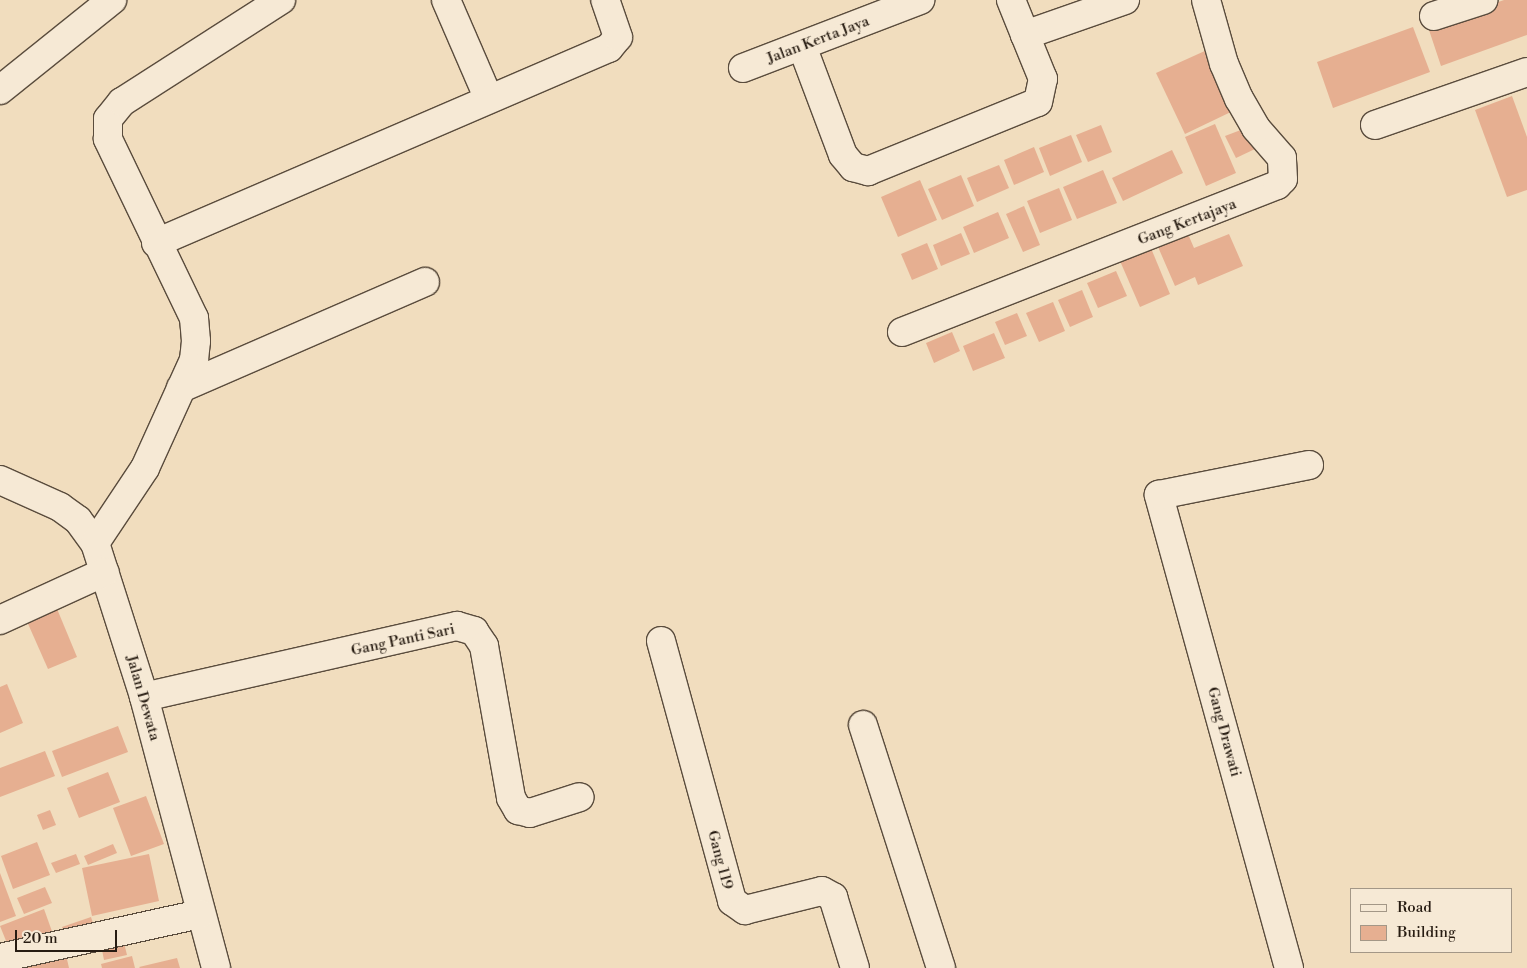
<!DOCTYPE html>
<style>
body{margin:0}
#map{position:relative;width:1527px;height:968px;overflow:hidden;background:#f1ddbe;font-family:"Libre Bodoni",serif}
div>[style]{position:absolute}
.building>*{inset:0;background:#e6af91}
.roads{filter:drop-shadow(1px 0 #5a4c3d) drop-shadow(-1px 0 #5a4c3d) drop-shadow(0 1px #5a4c3d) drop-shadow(0 -1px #5a4c3d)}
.minor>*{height:28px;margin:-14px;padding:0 14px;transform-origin:14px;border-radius:14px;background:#f6e9d5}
span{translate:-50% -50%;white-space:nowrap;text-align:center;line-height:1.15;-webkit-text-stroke:4.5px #f6e9d5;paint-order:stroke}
.street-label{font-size:15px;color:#271c12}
.legend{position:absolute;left:1350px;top:888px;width:162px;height:65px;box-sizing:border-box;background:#f6e9d5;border:1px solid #a39787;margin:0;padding:6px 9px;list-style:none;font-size:15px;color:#271c12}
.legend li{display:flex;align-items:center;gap:10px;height:25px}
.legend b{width:25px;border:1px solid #a39787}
.scale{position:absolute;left:15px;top:930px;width:102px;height:22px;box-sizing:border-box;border:2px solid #271c12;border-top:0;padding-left:6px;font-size:15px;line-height:18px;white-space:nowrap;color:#271c12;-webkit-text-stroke:4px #f6e9d5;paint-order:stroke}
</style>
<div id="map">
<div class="building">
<div style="clip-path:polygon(1504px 0,1527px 0,1527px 35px,1441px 66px,1428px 27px)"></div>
<div style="clip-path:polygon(1413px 27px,1430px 72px,1333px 108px,1317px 62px)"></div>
<div style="clip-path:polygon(1207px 50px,1235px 110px,1185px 134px,1156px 73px)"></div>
<div style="clip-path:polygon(1512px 96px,1527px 137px,1527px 190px,1507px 197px,1475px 110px)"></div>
<div style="clip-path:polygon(1215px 124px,1236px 173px,1206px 186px,1185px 137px)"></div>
<div style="clip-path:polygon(1101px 125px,1112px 152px,1088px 162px,1076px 135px)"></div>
<div style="clip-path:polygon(1246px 128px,1255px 149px,1236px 158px,1225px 136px)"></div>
<div style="clip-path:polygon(1071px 135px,1082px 162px,1050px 176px,1039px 148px)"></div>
<div style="clip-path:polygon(1034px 147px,1044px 172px,1014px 185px,1004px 160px)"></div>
<div style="clip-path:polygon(1172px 150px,1183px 173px,1123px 201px,1112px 178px)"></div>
<div style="clip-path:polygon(999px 165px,1009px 188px,977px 202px,967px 178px)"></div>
<div style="clip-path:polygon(1103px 170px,1117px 203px,1077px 219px,1063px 187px)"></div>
<div style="clip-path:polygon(961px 175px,974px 206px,942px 220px,928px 189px)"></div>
<div style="clip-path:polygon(920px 180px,937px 220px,898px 237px,881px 197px)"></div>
<div style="clip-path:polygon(1059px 188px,1072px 220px,1040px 233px,1027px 201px)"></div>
<div style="clip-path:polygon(1024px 206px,1040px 245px,1023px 252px,1006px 214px)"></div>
<div style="clip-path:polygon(998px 212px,1009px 238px,974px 253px,963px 227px)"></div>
<div style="clip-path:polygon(1185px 227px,1194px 248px,1229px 234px,1243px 266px,1198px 285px,1195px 277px,1175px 286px,1155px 240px)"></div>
<div style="clip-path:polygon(961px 233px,970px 254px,941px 266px,933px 245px)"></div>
<div style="clip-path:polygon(1148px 241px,1170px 294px,1140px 307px,1117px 254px)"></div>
<div style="clip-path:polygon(927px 243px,938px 269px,912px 280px,901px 254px)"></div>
<div style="clip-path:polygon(1116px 271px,1127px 296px,1098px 308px,1087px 283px)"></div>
<div style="clip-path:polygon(1082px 290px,1093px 317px,1070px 327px,1058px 300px)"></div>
<div style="clip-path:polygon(1053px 302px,1065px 331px,1039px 342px,1026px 313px)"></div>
<div style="clip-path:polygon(1017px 313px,1027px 336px,1005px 345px,995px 322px)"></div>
<div style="clip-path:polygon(952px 332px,960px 351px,934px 363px,926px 343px)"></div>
<div style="clip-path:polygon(994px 333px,1005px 358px,973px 371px,963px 346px)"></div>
<div style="clip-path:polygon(55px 604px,77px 657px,48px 669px,25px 617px)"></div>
<div style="clip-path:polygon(7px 684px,23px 723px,0 733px,0 687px)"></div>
<div style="clip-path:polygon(118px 726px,128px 752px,62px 777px,52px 751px)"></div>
<div style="clip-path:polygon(45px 751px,55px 776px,0 797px,0 768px)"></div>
<div style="clip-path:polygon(108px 772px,120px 802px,79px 818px,67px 788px)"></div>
<div style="clip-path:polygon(146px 796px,164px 844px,131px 856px,113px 808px)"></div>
<div style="clip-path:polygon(50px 810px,56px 825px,43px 830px,37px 815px)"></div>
<div style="clip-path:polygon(37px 842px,50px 875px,13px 889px,1px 856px)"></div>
<div style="clip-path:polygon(113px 844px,117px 853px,88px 865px,84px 856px)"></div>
<div style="clip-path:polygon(76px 854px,80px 864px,56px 873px,51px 863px)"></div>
<div style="clip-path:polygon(149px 854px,159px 901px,92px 916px,82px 868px)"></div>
<div style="clip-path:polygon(0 873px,16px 916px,0 922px)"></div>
<div style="clip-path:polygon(45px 887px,52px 903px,24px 914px,17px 898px)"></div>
<div style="clip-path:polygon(44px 909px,54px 937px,11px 953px,0 926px)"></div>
<div style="clip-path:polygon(91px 917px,95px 930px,67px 940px,62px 927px)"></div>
<div style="clip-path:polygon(123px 939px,127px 955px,104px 960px,101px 945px)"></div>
<div style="clip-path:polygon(66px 955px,69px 968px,24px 968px,23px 966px)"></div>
<div style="clip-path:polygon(132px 956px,135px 968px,102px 968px,101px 964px)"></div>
<div style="clip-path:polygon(177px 958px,180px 968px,140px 968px,139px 967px)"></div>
</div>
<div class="roads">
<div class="minor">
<div style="left:446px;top:0;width:106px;rotate:66.6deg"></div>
<div style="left:1011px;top:0;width:38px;rotate:68deg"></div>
<div style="left:1025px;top:35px;width:106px;rotate:-19.3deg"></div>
<div style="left:1434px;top:16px;width:52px;rotate:-18.1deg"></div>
<div style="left:802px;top:46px;width:116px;rotate:69.4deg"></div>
<div style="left:843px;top:155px;width:16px;rotate:50deg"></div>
<div style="left:853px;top:167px;width:16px;rotate:15deg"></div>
<div style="left:868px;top:171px;width:183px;rotate:-22.1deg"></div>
<div style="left:1038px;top:102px;width:24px;rotate:-78deg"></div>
<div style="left:1043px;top:79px;width:48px;rotate:-112.2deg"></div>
<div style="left:743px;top:68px;width:190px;rotate:-21deg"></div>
<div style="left:0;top:90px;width:144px;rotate:-38.8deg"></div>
<div style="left:1375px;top:125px;width:161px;rotate:-19.2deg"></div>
<div style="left:156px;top:243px;width:493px;rotate:-23.3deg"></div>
<div style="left:609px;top:48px;width:14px;rotate:-51deg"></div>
<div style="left:618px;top:37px;width:39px;rotate:-109deg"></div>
<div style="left:902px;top:332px;width:403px;rotate:-21.4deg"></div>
<div style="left:1277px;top:185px;width:8px;rotate:-45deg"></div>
<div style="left:1283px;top:179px;width:21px;rotate:-93deg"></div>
<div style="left:1282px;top:158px;width:40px;rotate:-131deg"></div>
<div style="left:1256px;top:128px;width:34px;rotate:-120deg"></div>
<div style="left:1239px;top:99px;width:38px;rotate:-113deg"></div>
<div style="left:1224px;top:64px;width:66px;rotate:-105.7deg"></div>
<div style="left:181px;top:388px;width:266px;rotate:-23.5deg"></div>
<div style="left:0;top:480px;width:66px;rotate:24.2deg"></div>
<div style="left:60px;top:507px;width:22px;rotate:36deg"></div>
<div style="left:78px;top:520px;width:29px;rotate:54deg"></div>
<div style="left:95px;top:543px;width:162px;rotate:72.3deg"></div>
<div style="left:144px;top:697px;width:280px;rotate:75.1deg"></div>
<div style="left:95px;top:543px;width:90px;rotate:-56.3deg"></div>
<div style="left:145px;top:468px;width:119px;rotate:-65.6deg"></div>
<div style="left:194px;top:360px;width:19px;rotate:-84deg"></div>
<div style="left:196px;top:341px;width:23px;rotate:-95deg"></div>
<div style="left:194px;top:318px;width:199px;rotate:-115.7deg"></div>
<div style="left:108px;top:139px;width:20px;rotate:-90deg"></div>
<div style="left:108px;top:119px;width:22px;rotate:-51deg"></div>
<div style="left:122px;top:102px;width:189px;rotate:-32.7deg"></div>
<div style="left:0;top:620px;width:115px;rotate:-24.6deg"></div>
<div style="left:661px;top:641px;width:270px;rotate:74.7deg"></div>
<div style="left:732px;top:901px;width:16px;rotate:35deg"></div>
<div style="left:745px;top:910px;width:79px;rotate:-13.9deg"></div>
<div style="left:822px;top:891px;width:13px;rotate:29deg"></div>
<div style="left:833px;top:897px;width:74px;rotate:72.8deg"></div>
<div style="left:144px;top:697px;width:321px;rotate:-12.8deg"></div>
<div style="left:457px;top:626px;width:18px;rotate:16deg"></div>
<div style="left:474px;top:631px;width:18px;rotate:56deg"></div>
<div style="left:484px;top:646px;width:154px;rotate:79.9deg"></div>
<div style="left:511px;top:798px;width:14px;rotate:60deg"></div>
<div style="left:518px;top:810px;width:12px;rotate:14deg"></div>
<div style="left:530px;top:813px;width:52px;rotate:-17.7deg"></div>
<div style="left:863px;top:725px;width:255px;rotate:72.2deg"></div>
<div style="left:0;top:958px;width:205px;rotate:-12.4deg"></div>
<div style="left:1289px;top:968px;width:491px;rotate:-105.4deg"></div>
<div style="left:1159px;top:495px;width:153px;rotate:-11.3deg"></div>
</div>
</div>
<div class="street-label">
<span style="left:818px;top:40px;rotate:-21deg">Jalan Kerta Jaya</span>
<span style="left:1187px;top:222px;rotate:-21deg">Gang Kertajaya</span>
<span style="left:403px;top:640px;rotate:-12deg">Gang Panti Sari</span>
<span style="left:143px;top:698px;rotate:74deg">Jalan Dewata</span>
<span style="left:1224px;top:732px;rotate:75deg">Gang Drawati</span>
<span style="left:720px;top:860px;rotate:75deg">Gang 119</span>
</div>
<ul class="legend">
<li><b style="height:6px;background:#f6e9d5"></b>Road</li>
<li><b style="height:14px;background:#e6af91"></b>Building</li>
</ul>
<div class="scale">20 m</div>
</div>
